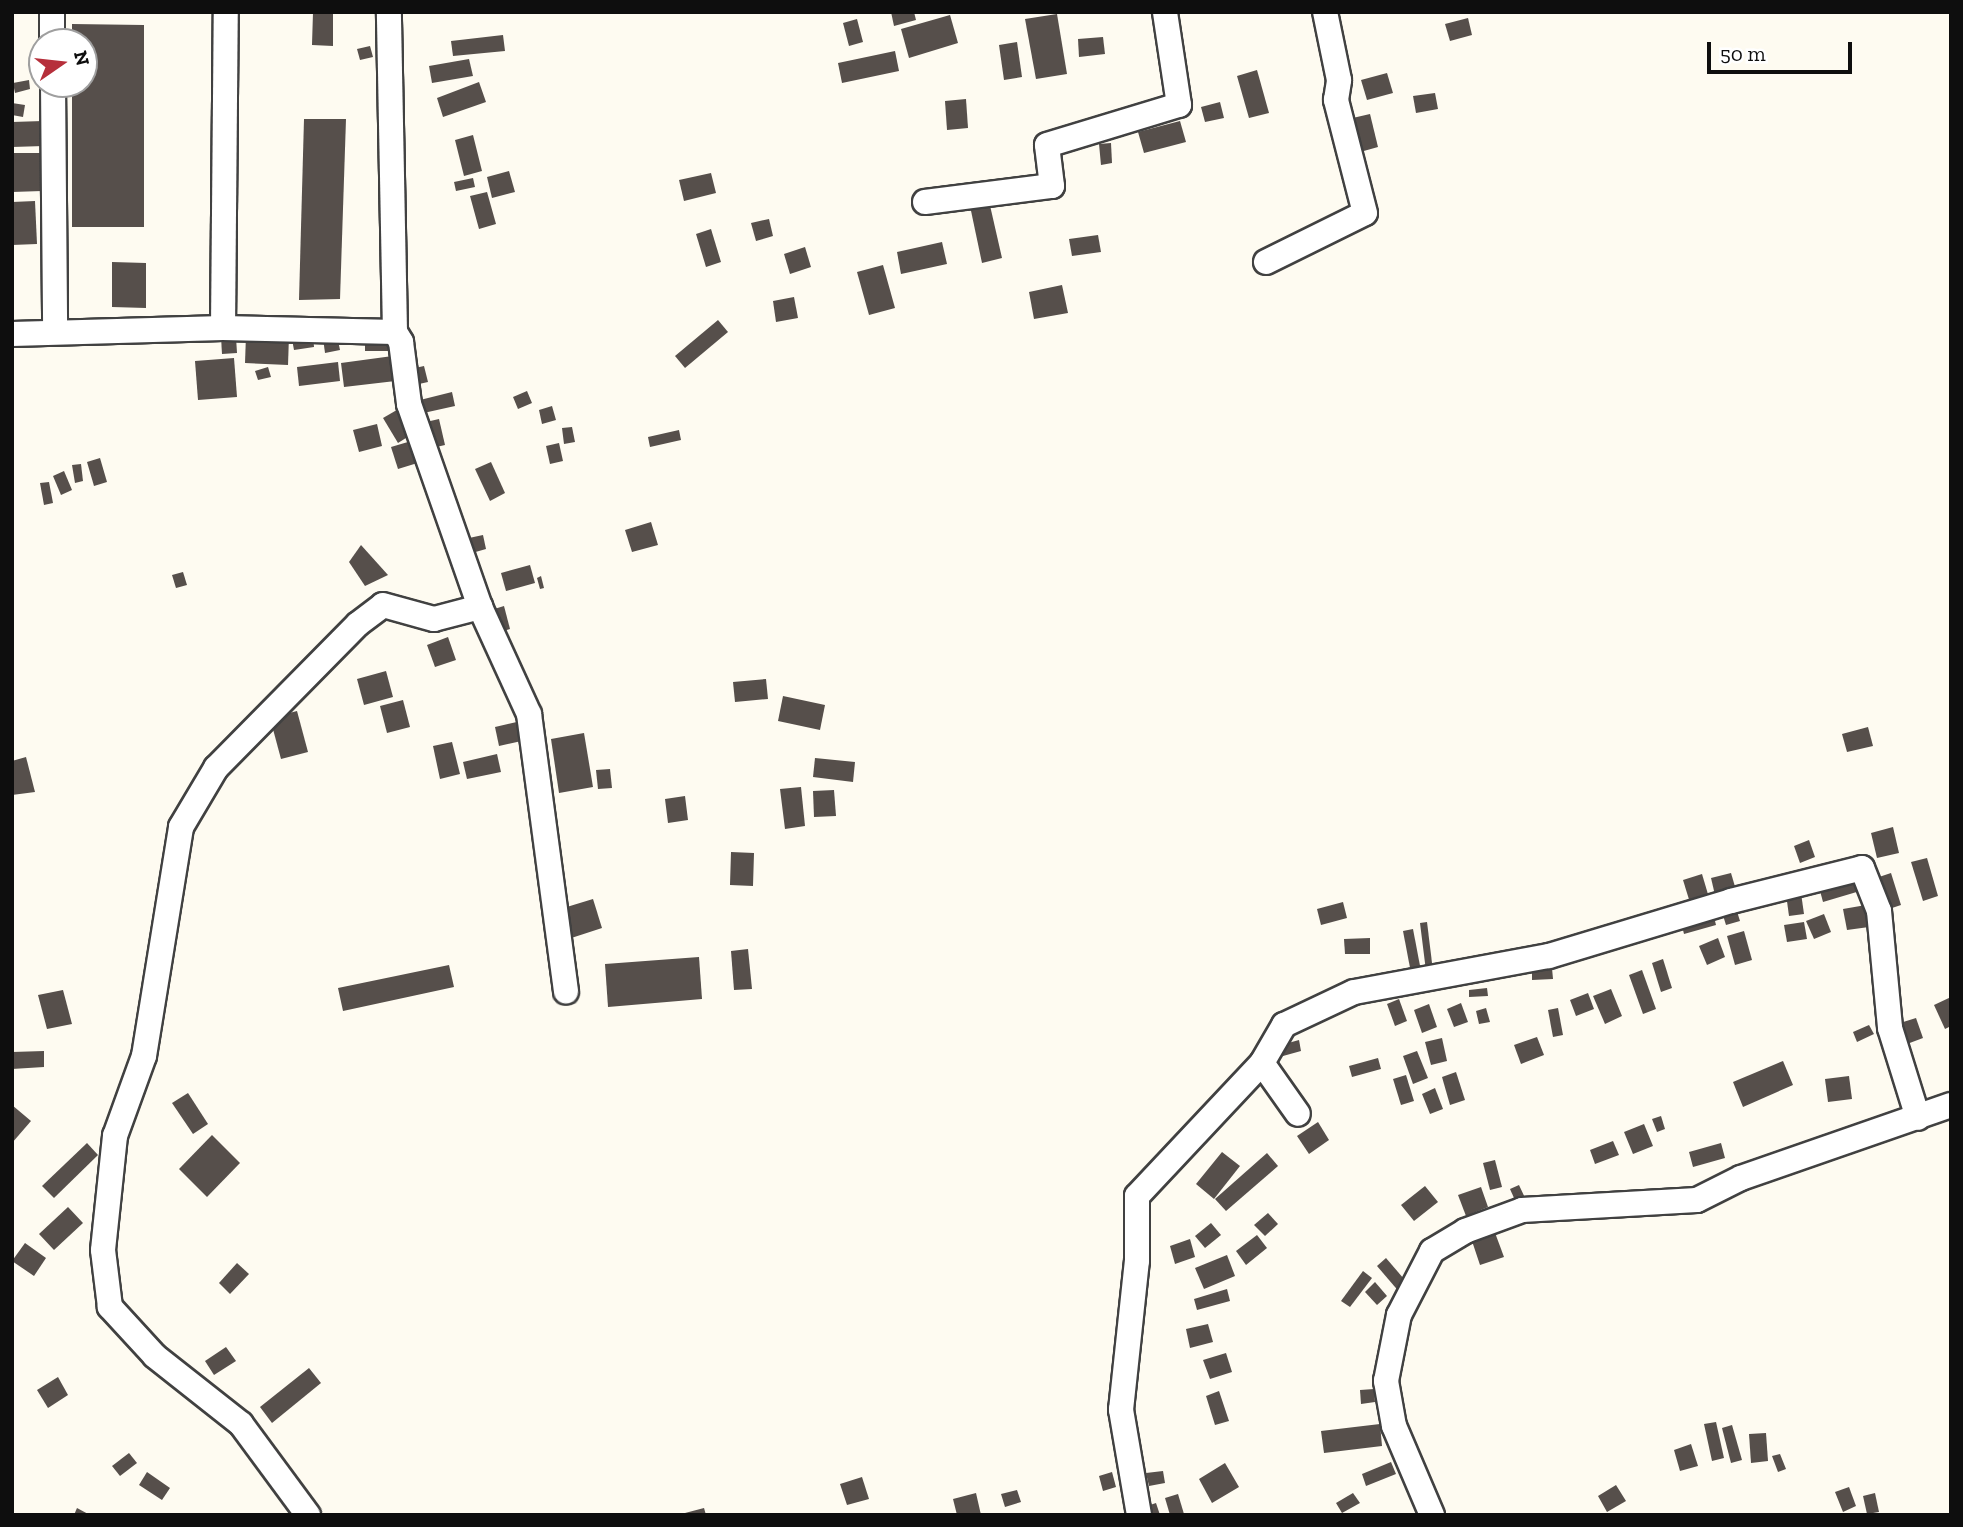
<!DOCTYPE html>
<style>
body{margin:0}
#map{position:relative;width:1963px;height:1527px;overflow:hidden;background:#fefbf1;font-family:"Zilla Slab",serif}
div>[style]{position:absolute}
.building>*{inset:0;background:#564f4b}
.roads{filter:drop-shadow(2px 0 #414141) drop-shadow(-2px 0 #414141) drop-shadow(0 2px #414141) drop-shadow(0 -2px #414141)}
.minor>*{height:24px;margin:-12px;padding:0 12px;transform-origin:12px;border-radius:12px;background:#fff}
span{translate:-50% -50%;white-space:nowrap;text-align:center;line-height:1.15;-webkit-text-stroke:7px #fff;paint-order:stroke}
.frame{position:absolute;inset:0;border:14px solid #0e0e0e;pointer-events:none}
.north{position:absolute;left:28px;top:28px;width:70px;height:70px;box-sizing:border-box;background:#fff;border:2px solid #9f9f9f;border-radius:50%;rotate:76deg;font-size:19px;font-weight:700;line-height:28px;text-align:center;color:#0e0e0e}
.north::after{content:'';display:block;margin:auto;width:24px;height:32px;background:#b62f3b;clip-path:polygon(50% 0,100% 100%,50% 72%,0 100%)}
.scale{position:absolute;left:1707px;top:42px;width:145px;height:32px;box-sizing:border-box;border:4px solid #0e0e0e;border-top:0;padding-left:9px;font-size:21px;line-height:24px;white-space:nowrap;color:#0e0e0e;-webkit-text-stroke:5px #fff;paint-order:stroke}
</style>
<div id="map">
<div class="building">
<div style="clip-path:polygon(313px 12px,333px 12px,333px 46px,312px 45px)"></div>
<div style="clip-path:polygon(891px 12px,914px 12px,916px 20px,894px 26px)"></div>
<div style="clip-path:polygon(1057px 14px,1067px 74px,1036px 79px,1025px 19px)"></div>
<div style="clip-path:polygon(950px 15px,958px 43px,909px 58px,901px 29px)"></div>
<div style="clip-path:polygon(1468px 18px,1472px 35px,1450px 41px,1445px 24px)"></div>
<div style="clip-path:polygon(857px 19px,863px 42px,849px 46px,843px 23px)"></div>
<div style="clip-path:polygon(72px 24px,144px 25px,144px 227px,72px 227px,72px 84px,84px 84px,84px 42px,72px 42px)"></div>
<div style="clip-path:polygon(503px 35px,505px 51px,453px 56px,451px 41px)"></div>
<div style="clip-path:polygon(1103px 37px,1105px 54px,1079px 57px,1078px 39px)"></div>
<div style="clip-path:polygon(1017px 42px,1022px 77px,1004px 80px,999px 45px)"></div>
<div style="clip-path:polygon(370px 46px,373px 57px,360px 60px,357px 49px)"></div>
<div style="clip-path:polygon(895px 51px,899px 71px,842px 83px,838px 63px)"></div>
<div style="clip-path:polygon(469px 59px,473px 76px,432px 83px,429px 66px)"></div>
<div style="clip-path:polygon(1257px 70px,1269px 113px,1249px 118px,1237px 76px)"></div>
<div style="clip-path:polygon(1387px 73px,1393px 93px,1367px 100px,1361px 80px)"></div>
<div style="clip-path:polygon(29px 80px,30px 89px,15px 93px,13px 83px)"></div>
<div style="clip-path:polygon(479px 82px,486px 102px,443px 117px,437px 98px)"></div>
<div style="clip-path:polygon(1435px 93px,1438px 109px,1416px 113px,1413px 96px)"></div>
<div style="clip-path:polygon(966px 99px,968px 128px,947px 130px,945px 101px)"></div>
<div style="clip-path:polygon(1220px 102px,1224px 118px,1205px 122px,1201px 107px)"></div>
<div style="clip-path:polygon(12px 103px,25px 105px,23px 117px,12px 115px)"></div>
<div style="clip-path:polygon(1370px 114px,1378px 147px,1353px 154px,1344px 120px)"></div>
<div style="clip-path:polygon(304px 119px,346px 119px,340px 299px,299px 300px)"></div>
<div style="clip-path:polygon(43px 121px,44px 146px,12px 147px,12px 122px)"></div>
<div style="clip-path:polygon(1180px 121px,1186px 142px,1144px 153px,1138px 132px)"></div>
<div style="clip-path:polygon(473px 135px,482px 171px,464px 176px,455px 140px)"></div>
<div style="clip-path:polygon(1111px 143px,1112px 163px,1101px 165px,1099px 144px)"></div>
<div style="clip-path:polygon(12px 153px,41px 153px,42px 191px,12px 192px)"></div>
<div style="clip-path:polygon(509px 171px,515px 192px,492px 198px,487px 177px)"></div>
<div style="clip-path:polygon(711px 173px,716px 193px,684px 201px,679px 180px)"></div>
<div style="clip-path:polygon(473px 178px,475px 187px,456px 191px,454px 182px)"></div>
<div style="clip-path:polygon(487px 192px,496px 224px,479px 229px,470px 196px)"></div>
<div style="clip-path:polygon(35px 201px,37px 244px,12px 245px,12px 202px)"></div>
<div style="clip-path:polygon(989px 201px,1002px 258px,982px 263px,970px 206px)"></div>
<div style="clip-path:polygon(769px 219px,773px 236px,756px 241px,751px 223px)"></div>
<div style="clip-path:polygon(711px 229px,721px 262px,706px 267px,696px 234px)"></div>
<div style="clip-path:polygon(1098px 235px,1101px 252px,1072px 256px,1069px 239px)"></div>
<div style="clip-path:polygon(942px 242px,947px 264px,901px 274px,897px 252px)"></div>
<div style="clip-path:polygon(805px 247px,811px 267px,790px 274px,784px 254px)"></div>
<div style="clip-path:polygon(112px 262px,146px 263px,146px 308px,112px 307px)"></div>
<div style="clip-path:polygon(883px 265px,895px 308px,869px 315px,857px 272px)"></div>
<div style="clip-path:polygon(1062px 285px,1068px 313px,1034px 319px,1029px 292px)"></div>
<div style="clip-path:polygon(794px 297px,798px 318px,776px 322px,773px 301px)"></div>
<div style="clip-path:polygon(718px 320px,728px 332px,685px 368px,675px 356px)"></div>
<div style="clip-path:polygon(365px 334px,393px 334px,394px 351px,365px 351px)"></div>
<div style="clip-path:polygon(246px 335px,289px 336px,288px 365px,245px 363px)"></div>
<div style="clip-path:polygon(313px 336px,314px 347px,294px 350px,292px 339px)"></div>
<div style="clip-path:polygon(337px 336px,340px 350px,325px 353px,323px 338px)"></div>
<div style="clip-path:polygon(221px 337px,236px 337px,237px 353px,222px 354px)"></div>
<div style="clip-path:polygon(400px 355px,404px 380px,344px 387px,341px 363px)"></div>
<div style="clip-path:polygon(234px 358px,237px 397px,198px 400px,195px 361px)"></div>
<div style="clip-path:polygon(338px 362px,340px 381px,299px 386px,297px 367px)"></div>
<div style="clip-path:polygon(424px 366px,428px 382px,419px 384px,415px 368px)"></div>
<div style="clip-path:polygon(268px 367px,271px 377px,258px 380px,255px 371px)"></div>
<div style="clip-path:polygon(527px 391px,532px 403px,518px 409px,513px 397px)"></div>
<div style="clip-path:polygon(452px 392px,455px 406px,419px 414px,416px 401px)"></div>
<div style="clip-path:polygon(552px 406px,556px 420px,542px 424px,539px 410px)"></div>
<div style="clip-path:polygon(402px 407px,417px 431px,398px 443px,383px 418px)"></div>
<div style="clip-path:polygon(439px 419px,445px 445px,432px 448px,426px 422px)"></div>
<div style="clip-path:polygon(377px 424px,382px 446px,359px 452px,353px 430px)"></div>
<div style="clip-path:polygon(572px 427px,575px 442px,564px 444px,562px 428px)"></div>
<div style="clip-path:polygon(679px 430px,681px 440px,650px 447px,648px 437px)"></div>
<div style="clip-path:polygon(418px 439px,424px 461px,398px 469px,391px 447px)"></div>
<div style="clip-path:polygon(559px 443px,563px 461px,550px 464px,546px 446px)"></div>
<div style="clip-path:polygon(100px 458px,107px 482px,94px 486px,87px 462px)"></div>
<div style="clip-path:polygon(491px 462px,505px 493px,490px 501px,475px 469px)"></div>
<div style="clip-path:polygon(81px 464px,83px 481px,75px 483px,72px 465px)"></div>
<div style="clip-path:polygon(64px 471px,72px 490px,61px 495px,53px 476px)"></div>
<div style="clip-path:polygon(49px 482px,53px 503px,44px 505px,40px 483px)"></div>
<div style="clip-path:polygon(651px 522px,658px 545px,632px 552px,625px 530px)"></div>
<div style="clip-path:polygon(483px 535px,486px 549px,472px 553px,469px 538px)"></div>
<div style="clip-path:polygon(361px 545px,388px 575px,365px 586px,349px 562px)"></div>
<div style="clip-path:polygon(530px 565px,535px 583px,506px 591px,501px 573px)"></div>
<div style="clip-path:polygon(183px 572px,187px 585px,176px 588px,172px 575px)"></div>
<div style="clip-path:polygon(541px 576px,544px 588px,540px 589px,537px 578px)"></div>
<div style="clip-path:polygon(504px 606px,510px 629px,497px 633px,491px 610px)"></div>
<div style="clip-path:polygon(448px 637px,456px 660px,435px 667px,427px 645px)"></div>
<div style="clip-path:polygon(386px 671px,393px 697px,364px 705px,357px 679px)"></div>
<div style="clip-path:polygon(766px 679px,768px 699px,735px 702px,733px 682px)"></div>
<div style="clip-path:polygon(783px 696px,825px 705px,820px 730px,778px 721px)"></div>
<div style="clip-path:polygon(403px 700px,410px 727px,387px 733px,380px 706px)"></div>
<div style="clip-path:polygon(297px 711px,308px 752px,281px 759px,270px 718px)"></div>
<div style="clip-path:polygon(521px 721px,526px 740px,499px 746px,495px 727px)"></div>
<div style="clip-path:polygon(1868px 727px,1873px 746px,1847px 752px,1842px 734px)"></div>
<div style="clip-path:polygon(584px 733px,593px 787px,559px 793px,551px 739px)"></div>
<div style="clip-path:polygon(452px 742px,460px 774px,440px 779px,433px 746px)"></div>
<div style="clip-path:polygon(497px 754px,501px 772px,467px 779px,463px 762px)"></div>
<div style="clip-path:polygon(26px 757px,35px 792px,12px 795px,12px 761px)"></div>
<div style="clip-path:polygon(815px 758px,855px 762px,853px 782px,813px 777px)"></div>
<div style="clip-path:polygon(610px 769px,612px 788px,598px 789px,596px 770px)"></div>
<div style="clip-path:polygon(801px 787px,805px 826px,785px 829px,780px 789px)"></div>
<div style="clip-path:polygon(834px 790px,836px 816px,814px 817px,813px 791px)"></div>
<div style="clip-path:polygon(685px 796px,688px 820px,668px 823px,665px 799px)"></div>
<div style="clip-path:polygon(1893px 827px,1899px 853px,1877px 858px,1871px 833px)"></div>
<div style="clip-path:polygon(1809px 840px,1815px 857px,1800px 863px,1794px 846px)"></div>
<div style="clip-path:polygon(731px 852px,754px 853px,753px 886px,730px 885px)"></div>
<div style="clip-path:polygon(1927px 858px,1938px 896px,1923px 901px,1911px 862px)"></div>
<div style="clip-path:polygon(1731px 873px,1736px 890px,1715px 895px,1711px 878px)"></div>
<div style="clip-path:polygon(1891px 873px,1901px 905px,1886px 910px,1876px 878px)"></div>
<div style="clip-path:polygon(1702px 874px,1710px 901px,1691px 906px,1683px 880px)"></div>
<div style="clip-path:polygon(1855px 876px,1860px 891px,1823px 902px,1819px 887px)"></div>
<div style="clip-path:polygon(1801px 893px,1804px 914px,1789px 916px,1786px 894px)"></div>
<div style="clip-path:polygon(593px 899px,602px 928px,556px 943px,547px 913px)"></div>
<div style="clip-path:polygon(1343px 902px,1347px 918px,1321px 925px,1317px 909px)"></div>
<div style="clip-path:polygon(1866px 905px,1869px 927px,1847px 930px,1843px 909px)"></div>
<div style="clip-path:polygon(1736px 908px,1740px 921px,1726px 925px,1722px 912px)"></div>
<div style="clip-path:polygon(1713px 913px,1716px 925px,1684px 934px,1681px 922px)"></div>
<div style="clip-path:polygon(1824px 914px,1831px 932px,1814px 939px,1806px 921px)"></div>
<div style="clip-path:polygon(1427px 922px,1433px 971px,1426px 971px,1420px 923px)"></div>
<div style="clip-path:polygon(1804px 922px,1807px 939px,1787px 942px,1784px 925px)"></div>
<div style="clip-path:polygon(1413px 929px,1421px 971px,1411px 973px,1403px 931px)"></div>
<div style="clip-path:polygon(1744px 931px,1752px 960px,1735px 965px,1727px 936px)"></div>
<div style="clip-path:polygon(1370px 938px,1370px 954px,1345px 954px,1344px 939px)"></div>
<div style="clip-path:polygon(1718px 938px,1725px 957px,1707px 965px,1699px 946px)"></div>
<div style="clip-path:polygon(748px 949px,752px 989px,734px 990px,731px 951px)"></div>
<div style="clip-path:polygon(699px 957px,702px 999px,608px 1007px,605px 964px)"></div>
<div style="clip-path:polygon(1663px 959px,1672px 988px,1661px 992px,1652px 963px)"></div>
<div style="clip-path:polygon(449px 965px,454px 987px,343px 1011px,338px 988px)"></div>
<div style="clip-path:polygon(1552px 968px,1553px 979px,1532px 980px,1532px 969px)"></div>
<div style="clip-path:polygon(1642px 970px,1656px 1009px,1643px 1014px,1629px 975px)"></div>
<div style="clip-path:polygon(1487px 988px,1488px 996px,1469px 997px,1469px 990px)"></div>
<div style="clip-path:polygon(1611px 989px,1622px 1016px,1605px 1024px,1593px 996px)"></div>
<div style="clip-path:polygon(63px 990px,72px 1024px,47px 1029px,38px 995px)"></div>
<div style="clip-path:polygon(1588px 993px,1594px 1009px,1576px 1016px,1570px 1000px)"></div>
<div style="clip-path:polygon(1951px 997px,1951px 1026px,1945px 1029px,1934px 1005px)"></div>
<div style="clip-path:polygon(1399px 999px,1407px 1021px,1395px 1026px,1387px 1004px)"></div>
<div style="clip-path:polygon(1461px 1003px,1468px 1022px,1454px 1027px,1447px 1009px)"></div>
<div style="clip-path:polygon(1429px 1004px,1437px 1027px,1422px 1033px,1414px 1010px)"></div>
<div style="clip-path:polygon(1486px 1008px,1490px 1022px,1479px 1024px,1476px 1011px)"></div>
<div style="clip-path:polygon(1558px 1008px,1563px 1035px,1553px 1037px,1548px 1010px)"></div>
<div style="clip-path:polygon(1916px 1018px,1923px 1038px,1907px 1044px,1900px 1023px)"></div>
<div style="clip-path:polygon(1869px 1025px,1874px 1034px,1857px 1042px,1853px 1032px)"></div>
<div style="clip-path:polygon(1537px 1037px,1544px 1055px,1521px 1064px,1514px 1045px)"></div>
<div style="clip-path:polygon(1442px 1038px,1447px 1061px,1431px 1065px,1425px 1042px)"></div>
<div style="clip-path:polygon(1299px 1040px,1301px 1051px,1283px 1056px,1281px 1045px)"></div>
<div style="clip-path:polygon(44px 1051px,44px 1067px,12px 1069px,12px 1052px)"></div>
<div style="clip-path:polygon(1417px 1051px,1428px 1078px,1413px 1084px,1403px 1056px)"></div>
<div style="clip-path:polygon(1378px 1058px,1381px 1069px,1352px 1077px,1349px 1066px)"></div>
<div style="clip-path:polygon(1783px 1061px,1793px 1085px,1743px 1107px,1733px 1082px)"></div>
<div style="clip-path:polygon(1456px 1072px,1465px 1100px,1450px 1105px,1442px 1077px)"></div>
<div style="clip-path:polygon(1406px 1075px,1414px 1101px,1401px 1105px,1393px 1079px)"></div>
<div style="clip-path:polygon(1849px 1076px,1852px 1099px,1828px 1102px,1825px 1079px)"></div>
<div style="clip-path:polygon(1435px 1088px,1443px 1109px,1430px 1114px,1422px 1094px)"></div>
<div style="clip-path:polygon(188px 1093px,208px 1124px,193px 1134px,172px 1103px)"></div>
<div style="clip-path:polygon(12px 1105px,31px 1121px,12px 1143px)"></div>
<div style="clip-path:polygon(1661px 1116px,1665px 1129px,1657px 1132px,1652px 1119px)"></div>
<div style="clip-path:polygon(1318px 1122px,1329px 1140px,1309px 1154px,1297px 1136px)"></div>
<div style="clip-path:polygon(1644px 1124px,1653px 1146px,1633px 1154px,1624px 1132px)"></div>
<div style="clip-path:polygon(212px 1135px,240px 1163px,207px 1197px,179px 1169px)"></div>
<div style="clip-path:polygon(1613px 1141px,1619px 1155px,1595px 1164px,1590px 1150px)"></div>
<div style="clip-path:polygon(87px 1143px,98px 1155px,54px 1198px,42px 1186px)"></div>
<div style="clip-path:polygon(1721px 1143px,1725px 1158px,1693px 1167px,1689px 1152px)"></div>
<div style="clip-path:polygon(1222px 1152px,1240px 1166px,1214px 1199px,1196px 1184px)"></div>
<div style="clip-path:polygon(1267px 1153px,1278px 1166px,1226px 1211px,1215px 1199px)"></div>
<div style="clip-path:polygon(1495px 1160px,1502px 1187px,1490px 1190px,1483px 1163px)"></div>
<div style="clip-path:polygon(1519px 1185px,1527px 1202px,1518px 1207px,1510px 1189px)"></div>
<div style="clip-path:polygon(1425px 1186px,1438px 1202px,1414px 1221px,1401px 1205px)"></div>
<div style="clip-path:polygon(1481px 1187px,1488px 1207px,1466px 1216px,1458px 1195px)"></div>
<div style="clip-path:polygon(68px 1207px,83px 1223px,54px 1250px,39px 1234px)"></div>
<div style="clip-path:polygon(1268px 1213px,1278px 1224px,1265px 1236px,1254px 1225px)"></div>
<div style="clip-path:polygon(1211px 1223px,1221px 1235px,1205px 1248px,1195px 1236px)"></div>
<div style="clip-path:polygon(1494px 1230px,1504px 1257px,1480px 1265px,1471px 1238px)"></div>
<div style="clip-path:polygon(1257px 1235px,1267px 1248px,1246px 1265px,1236px 1251px)"></div>
<div style="clip-path:polygon(1190px 1239px,1195px 1257px,1175px 1264px,1170px 1246px)"></div>
<div style="clip-path:polygon(25px 1243px,46px 1258px,34px 1276px,12px 1261px)"></div>
<div style="clip-path:polygon(1227px 1255px,1235px 1276px,1204px 1289px,1195px 1268px)"></div>
<div style="clip-path:polygon(1386px 1258px,1410px 1286px,1401px 1294px,1377px 1266px)"></div>
<div style="clip-path:polygon(237px 1263px,249px 1274px,230px 1294px,219px 1283px)"></div>
<div style="clip-path:polygon(1363px 1271px,1372px 1278px,1350px 1307px,1341px 1301px)"></div>
<div style="clip-path:polygon(1375px 1282px,1387px 1296px,1377px 1305px,1365px 1292px)"></div>
<div style="clip-path:polygon(1227px 1289px,1230px 1301px,1197px 1310px,1194px 1299px)"></div>
<div style="clip-path:polygon(1208px 1324px,1213px 1342px,1190px 1348px,1186px 1329px)"></div>
<div style="clip-path:polygon(226px 1347px,236px 1361px,214px 1375px,205px 1361px)"></div>
<div style="clip-path:polygon(1226px 1353px,1232px 1372px,1210px 1379px,1203px 1360px)"></div>
<div style="clip-path:polygon(309px 1368px,321px 1383px,272px 1423px,260px 1407px)"></div>
<div style="clip-path:polygon(58px 1377px,68px 1395px,48px 1408px,37px 1390px)"></div>
<div style="clip-path:polygon(1374px 1389px,1375px 1402px,1361px 1404px,1360px 1390px)"></div>
<div style="clip-path:polygon(1219px 1391px,1229px 1421px,1215px 1425px,1206px 1396px)"></div>
<div style="clip-path:polygon(1716px 1422px,1724px 1458px,1712px 1461px,1704px 1424px)"></div>
<div style="clip-path:polygon(1380px 1424px,1382px 1446px,1324px 1453px,1321px 1431px)"></div>
<div style="clip-path:polygon(1732px 1425px,1742px 1460px,1731px 1463px,1722px 1428px)"></div>
<div style="clip-path:polygon(1766px 1433px,1768px 1461px,1751px 1463px,1749px 1434px)"></div>
<div style="clip-path:polygon(1691px 1444px,1698px 1466px,1680px 1471px,1674px 1450px)"></div>
<div style="clip-path:polygon(129px 1453px,137px 1463px,120px 1476px,112px 1466px)"></div>
<div style="clip-path:polygon(1780px 1454px,1786px 1469px,1778px 1472px,1772px 1456px)"></div>
<div style="clip-path:polygon(1391px 1462px,1396px 1474px,1366px 1486px,1362px 1474px)"></div>
<div style="clip-path:polygon(1225px 1463px,1239px 1487px,1212px 1503px,1199px 1479px)"></div>
<div style="clip-path:polygon(1163px 1471px,1165px 1483px,1149px 1486px,1146px 1473px)"></div>
<div style="clip-path:polygon(147px 1472px,170px 1488px,162px 1500px,139px 1485px)"></div>
<div style="clip-path:polygon(1112px 1472px,1116px 1487px,1103px 1491px,1099px 1476px)"></div>
<div style="clip-path:polygon(862px 1477px,869px 1499px,847px 1505px,840px 1484px)"></div>
<div style="clip-path:polygon(1616px 1485px,1626px 1501px,1607px 1512px,1598px 1496px)"></div>
<div style="clip-path:polygon(1849px 1487px,1856px 1506px,1843px 1512px,1835px 1492px)"></div>
<div style="clip-path:polygon(1017px 1490px,1021px 1502px,1005px 1507px,1001px 1494px)"></div>
<div style="clip-path:polygon(976px 1493px,981px 1515px,957px 1515px,953px 1499px)"></div>
<div style="clip-path:polygon(1353px 1493px,1360px 1503px,1342px 1513px,1336px 1503px)"></div>
<div style="clip-path:polygon(1875px 1493px,1879px 1512px,1867px 1514px,1863px 1496px)"></div>
<div style="clip-path:polygon(1178px 1494px,1184px 1514px,1170px 1515px,1165px 1498px)"></div>
<div style="clip-path:polygon(1156px 1503px,1160px 1515px,1149px 1515px,1147px 1506px)"></div>
<div style="clip-path:polygon(77px 1508px,90px 1515px,74px 1515px)"></div>
<div style="clip-path:polygon(704px 1508px,706px 1515px,686px 1515px,685px 1513px)"></div>
</div>
<div class="roads">
<div class="minor">
<div style="left:52px;top:12px;width:30px;rotate:90deg"></div>
<div style="left:53px;top:84px;width:248px;rotate:89.5deg"></div>
<div style="left:925px;top:202px;width:128px;rotate:-7.2deg"></div>
<div style="left:1052px;top:186px;width:41px;rotate:-97deg"></div>
<div style="left:1047px;top:145px;width:138px;rotate:-16.9deg"></div>
<div style="left:1179px;top:105px;width:94px;rotate:-98.6deg"></div>
<div style="left:1266px;top:262px;width:110px;rotate:-26.3deg"></div>
<div style="left:1365px;top:213px;width:117px;rotate:-104.4deg"></div>
<div style="left:1336px;top:100px;width:20px;rotate:-81deg"></div>
<div style="left:1339px;top:80px;width:69px;rotate:-101.6deg"></div>
<div style="left:223px;top:328px;width:316px;rotate:-89.5deg"></div>
<div style="left:395px;top:332px;width:12px;rotate:59deg"></div>
<div style="left:401px;top:342px;width:63px;rotate:82.6deg"></div>
<div style="left:409px;top:404px;width:215px;rotate:70.7deg"></div>
<div style="left:480px;top:607px;width:118px;rotate:65.4deg"></div>
<div style="left:529px;top:714px;width:280px;rotate:82.4deg"></div>
<div style="left:12px;top:334px;width:211px;rotate:-1.6deg"></div>
<div style="left:223px;top:328px;width:172px;rotate:1.3deg"></div>
<div style="left:395px;top:332px;width:320px;rotate:-91.1deg"></div>
<div style="left:1262px;top:1063px;width:44px;rotate:-59.9deg"></div>
<div style="left:1284px;top:1025px;width:77px;rotate:-25.2deg"></div>
<div style="left:1354px;top:992px;width:198px;rotate:-10.5deg"></div>
<div style="left:1549px;top:956px;width:190px;rotate:-16.8deg"></div>
<div style="left:1731px;top:901px;width:135px;rotate:-14.1deg"></div>
<div style="left:1862px;top:868px;width:46px;rotate:68.4deg"></div>
<div style="left:1879px;top:911px;width:118px;rotate:84.6deg"></div>
<div style="left:1890px;top:1028px;width:94px;rotate:72.7deg"></div>
<div style="left:308px;top:1515px;width:113px;rotate:-126.4deg"></div>
<div style="left:241px;top:1424px;width:110px;rotate:-141.7deg"></div>
<div style="left:155px;top:1356px;width:67px;rotate:-132.6deg"></div>
<div style="left:110px;top:1307px;width:57px;rotate:-97deg"></div>
<div style="left:103px;top:1250px;width:115px;rotate:-84deg"></div>
<div style="left:115px;top:1136px;width:85px;rotate:-70.1deg"></div>
<div style="left:144px;top:1056px;width:232px;rotate:-80.8deg"></div>
<div style="left:181px;top:827px;width:69px;rotate:-59.3deg"></div>
<div style="left:216px;top:768px;width:202px;rotate:-45.4deg"></div>
<div style="left:358px;top:624px;width:31px;rotate:-37deg"></div>
<div style="left:383px;top:605px;width:53px;rotate:15.4deg"></div>
<div style="left:434px;top:619px;width:48px;rotate:-14.6deg"></div>
<div style="left:1139px;top:1515px;width:107px;rotate:-99.7deg"></div>
<div style="left:1121px;top:1410px;width:150px;rotate:-83.9deg"></div>
<div style="left:1137px;top:1261px;width:65px;rotate:-90deg"></div>
<div style="left:1137px;top:1196px;width:183px;rotate:-46.8deg"></div>
<div style="left:1262px;top:1063px;width:62px;rotate:54.8deg"></div>
<div style="left:1432px;top:1515px;width:97px;rotate:-113.1deg"></div>
<div style="left:1394px;top:1426px;width:46px;rotate:-100.1deg"></div>
<div style="left:1386px;top:1381px;width:67px;rotate:-78.9deg"></div>
<div style="left:1399px;top:1315px;width:72px;rotate:-62.7deg"></div>
<div style="left:1432px;top:1251px;width:39px;rotate:-31deg"></div>
<div style="left:1465px;top:1231px;width:61px;rotate:-20.2deg"></div>
<div style="left:1522px;top:1210px;width:175px;rotate:-3.3deg"></div>
<div style="left:1697px;top:1200px;width:49px;rotate:-26.6deg"></div>
<div style="left:1741px;top:1178px;width:222px;rotate:-19.2deg"></div>
</div>
</div>
<div class="frame"></div>
<div class="north">N</div>
<div class="scale">50 m</div>
</div>
